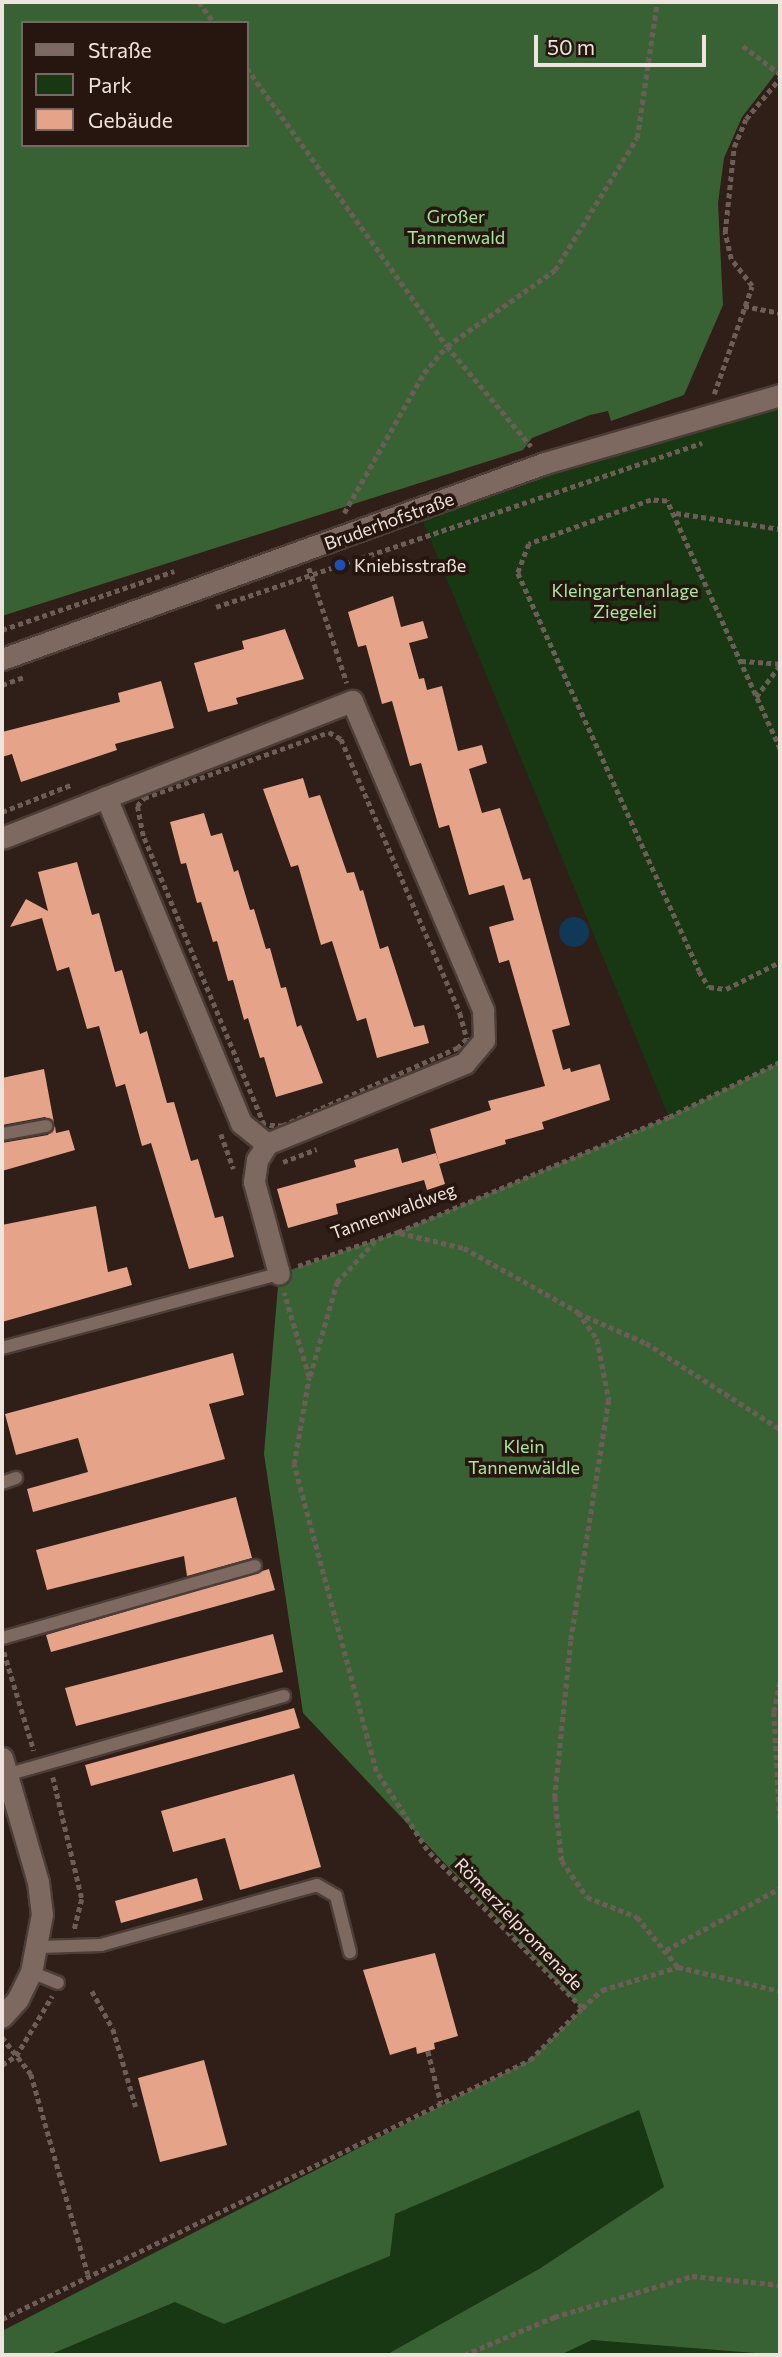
<!DOCTYPE html>
<meta charset="utf-8">
<style>
body{margin:0}
#map{position:relative;width:782px;height:2357px;overflow:hidden;background:#301f18;font-family:Commissioner,sans-serif}
div>[style]{position:absolute}
.green>*{inset:0;background:#173812}
.forest>*{inset:0;background:#396234}
.water>*{inset:0;background:#0f3957}
.round{border-radius:50%}
.building>*{inset:0;background:#e5a38a}
.path>*{height:4.5px;margin-top:-2.25px;transform-origin:0;background:repeating-linear-gradient(90deg,#6d5d57 0 5px,transparent 0 8.5px)}
.roads{filter:drop-shadow(2px 0 #4c3d38) drop-shadow(-2px 0 #4c3d38) drop-shadow(0 2px #4c3d38) drop-shadow(0 -2px #4c3d38)}
.lane>*{height:12px;margin:-6px;padding:0 6px;transform-origin:6px;border-radius:6px;background:#7e6961}
.street>*{height:21px;margin:-10.5px;padding:0 10.5px;transform-origin:10.5px;border-radius:10.5px;background:#7e6961}
.dots>*{width:19px;height:19px;translate:-50% -50%;box-sizing:border-box;border:4px solid #26160f;border-radius:50%}
span{translate:-50% -50%;white-space:nowrap;text-align:center;line-height:1.15;-webkit-text-stroke:7px #26160f;paint-order:stroke}
.park-label{font-size:18px;color:#a8e79f}
.street-label{font-size:18px;color:#efe3de}
.poi-label{font-size:18px;color:#efe3de}
.left{translate:0 -50%;text-align:left}
.frame{position:absolute;inset:0;border:4px solid #efe3de;pointer-events:none}
.legend{position:absolute;left:21px;top:21px;width:228px;height:126px;box-sizing:border-box;background:#26160f;border:2px solid #766862;margin:0;padding:9px 12px;list-style:none;font-size:21px;color:#efe3de}
.legend li{display:flex;align-items:center;gap:14px;height:35px}
.legend b{width:35px;border:2px solid #766862}
.scale{position:absolute;left:534px;top:35px;width:172px;height:32px;box-sizing:border-box;border:4px solid #efe3de;border-top:0;padding-left:9px;font-size:21px;line-height:24px;white-space:nowrap;color:#efe3de;-webkit-text-stroke:5px #26160f;paint-order:stroke}
</style>
<div id="map">
<div class="green">
<div style="clip-path:polygon(780px 395px,780px 1062px,669px 1117px,419px 512px)"></div>
<div style="clip-path:polygon(639px 2110px,664px 2187px,539px 2269px,386px 2355px,49px 2355px,176px 2302px,224px 2324px,390px 2256px,395px 2214px)"></div>
<div style="clip-path:polygon(592px 2340px,778px 2355px,559px 2355px)"></div>
</div>
<div class="forest">
<div style="clip-path:polygon(evenodd,2px 2px,780px 2px,780px 68px,742px 117px,724px 158px,718px 203px,723px 305px,684px 395px,611px 421px,608px 411px,590px 415px,532px 438px,523px 450px,2px 616px,2px 2px,23px 23px,247px 23px,247px 145px,23px 145px,23px 23px)"></div>
<div style="clip-path:polygon(780px 1062px,780px 2355px,592px 2340px,560px 2355px,386px 2355px,539px 2269px,664px 2187px,639px 2110px,395px 2214px,390px 2256px,224px 2324px,175px 2302px,49px 2355px,2px 2355px,2px 2331px,530px 2060px,582px 2009px,303px 1713px,264px 1454px,279px 1274px,398px 1232px,669px 1117px)"></div>
</div>
<div class="water">
<div class="round" style="left:559px;top:917px;width:30px;height:30px"></div>
</div>
<div class="building">
<div style="clip-path:polygon(393px 596px,401px 627px,423px 621px,428px 638px,409px 643px,419px 679px,424px 678px,427px 690px,442px 686px,458px 751px,482px 745px,487px 763px,469px 769px,482px 813px,500px 808px,523px 880px,530px 878px,570px 1025px,552px 1030px,563px 1070px,570px 1068px,571px 1072px,600px 1064px,610px 1100px,542px 1122px,544px 1129px,505px 1140px,506px 1144px,439px 1164px,430px 1129px,491px 1110px,488px 1101px,545px 1086px,509px 960px,499px 963px,489px 927px,514px 920px,504px 885px,469px 895px,449px 825px,439px 828px,421px 763px,410px 766px,392px 701px,382px 704px,366px 645px,358px 647px,348px 612px)"></div>
<div style="clip-path:polygon(285px 629px,304px 679px,236px 698px,238px 704px,208px 712px,194px 663px,244px 649px,242px 641px)"></div>
<div style="clip-path:polygon(161px 681px,174px 728px,115px 744px,117px 750px,21px 782px,12px 754px,2px 757px,2px 732px,120px 702px,118px 693px)"></div>
<div style="clip-path:polygon(303px 778px,309px 798px,320px 795px,347px 873px,354px 872px,360px 891px,363px 890px,380px 949px,388px 946px,414px 1027px,424px 1025px,429px 1043px,377px 1058px,366px 1018px,357px 1021px,332px 941px,321px 945px,298px 865px,291px 867px,263px 789px)"></div>
<div style="clip-path:polygon(204px 813px,211px 836px,222px 833px,234px 872px,238px 870px,250px 910px,254px 909px,266px 949px,270px 948px,281px 988px,286px 987px,297px 1027px,301px 1025px,323px 1083px,276px 1097px,264px 1057px,260px 1058px,248px 1018px,244px 1020px,233px 980px,228px 981px,217px 941px,213px 942px,201px 902px,197px 903px,186px 863px,181px 864px,170px 822px)"></div>
<div style="clip-path:polygon(77px 862px,92px 915px,99px 913px,115px 972px,122px 970px,140px 1034px,147px 1031px,167px 1103px,174px 1102px,191px 1161px,198px 1159px,215px 1218px,223px 1216px,234px 1257px,189px 1269px,151px 1143px,142px 1146px,125px 1084px,116px 1087px,99px 1026px,87px 1029px,69px 967px,57px 971px,42px 918px,10px 927px,26px 899px,48px 911px,38px 872px)"></div>
<div style="clip-path:polygon(44px 1069px,54px 1123px,45px 1117px,2px 1125px,2px 1078px)"></div>
<div style="clip-path:polygon(55px 1126px,56px 1133px,69px 1130px,75px 1150px,2px 1171px,2px 1143px,48px 1135px)"></div>
<div style="clip-path:polygon(398px 1148px,402px 1163px,436px 1153px,445px 1184px,427px 1190px,424px 1180px,336px 1204px,338px 1214px,288px 1228px,277px 1189px,356px 1167px,354px 1160px)"></div>
<div style="clip-path:polygon(96px 1206px,108px 1272px,127px 1267px,132px 1285px,2px 1322px,2px 1225px)"></div>
<div style="clip-path:polygon(233px 1353px,244px 1395px,209px 1404px,225px 1459px,33px 1512px,27px 1489px,88px 1472px,78px 1438px,16px 1455px,5px 1414px)"></div>
<div style="clip-path:polygon(236px 1497px,252px 1558px,187px 1576px,184px 1556px,47px 1590px,36px 1550px)"></div>
<div style="clip-path:polygon(269px 1569px,275px 1590px,51px 1652px,46px 1635px)"></div>
<div style="clip-path:polygon(273px 1634px,283px 1672px,76px 1726px,65px 1688px)"></div>
<div style="clip-path:polygon(294px 1708px,300px 1728px,91px 1786px,85px 1765px)"></div>
<div style="clip-path:polygon(294px 1774px,321px 1867px,240px 1890px,225px 1838px,173px 1852px,161px 1811px)"></div>
<div style="clip-path:polygon(197px 1878px,203px 1900px,121px 1923px,115px 1901px)"></div>
<div style="clip-path:polygon(435px 1953px,458px 2036px,434px 2043px,435px 2049px,417px 2054px,416px 2047px,390px 2055px,363px 1970px)"></div>
<div style="clip-path:polygon(204px 2060px,227px 2145px,160px 2162px,138px 2078px)"></div>
</div>
<div class="path">
<div style="left:199px;top:2px;width:26px;rotate:54deg"></div>
<div style="left:743px;top:46px;width:46px;rotate:37.1deg"></div>
<div style="left:247px;top:68px;width:342px;rotate:54.3deg"></div>
<div style="left:447px;top:346px;width:131px;rotate:50deg"></div>
<div style="left:744px;top:306px;width:37px;rotate:11deg"></div>
<div style="left:714px;top:394px;width:114px;rotate:-70.6deg"></div>
<div style="left:752px;top:286px;width:34px;rotate:-128deg"></div>
<div style="left:731px;top:259px;width:28px;rotate:-103deg"></div>
<div style="left:725px;top:232px;width:85px;rotate:-84deg"></div>
<div style="left:734px;top:147px;width:30px;rotate:-67deg"></div>
<div style="left:746px;top:119px;width:53px;rotate:-50.3deg"></div>
<div style="left:344px;top:513px;width:161px;rotate:-60.3deg"></div>
<div style="left:424px;top:373px;width:35px;rotate:-50deg"></div>
<div style="left:447px;top:346px;width:132px;rotate:-35.1deg"></div>
<div style="left:555px;top:270px;width:155px;rotate:-58.2deg"></div>
<div style="left:637px;top:138px;width:137px;rotate:-81.6deg"></div>
<div style="left:676px;top:513px;width:105px;rotate:8.7deg"></div>
<div style="left:309px;top:568px;width:121px;rotate:71.7deg"></div>
<div style="left:216px;top:607px;width:513px;rotate:-18.65deg"></div>
<div style="left:2px;top:630px;width:182px;rotate:-18.9deg"></div>
<div style="left:741px;top:661px;width:39px;rotate:4deg"></div>
<div style="left:2px;top:685px;width:23px;rotate:-20deg"></div>
<div style="left:756px;top:697px;width:40px;rotate:-53deg"></div>
<div style="left:329px;top:732px;width:14px;rotate:30deg"></div>
<div style="left:341px;top:739px;width:299px;rotate:66.5deg"></div>
<div style="left:460px;top:1013px;width:27px;rotate:75deg"></div>
<div style="left:467px;top:1039px;width:13px;rotate:135deg"></div>
<div style="left:458px;top:1048px;width:192px;rotate:156deg"></div>
<div style="left:283px;top:1126px;width:19px;rotate:-177deg"></div>
<div style="left:264px;top:1125px;width:313px;rotate:-112.7deg"></div>
<div style="left:143px;top:836px;width:31px;rotate:-101deg"></div>
<div style="left:137px;top:806px;width:11px;rotate:-49deg"></div>
<div style="left:144px;top:798px;width:196px;rotate:-19.6deg"></div>
<div style="left:780px;top:749px;width:273px;rotate:-114.5deg"></div>
<div style="left:667px;top:501px;width:16px;rotate:-176deg"></div>
<div style="left:651px;top:500px;width:130px;rotate:160.2deg"></div>
<div style="left:529px;top:544px;width:31px;rotate:111deg"></div>
<div style="left:518px;top:573px;width:437px;rotate:65.5deg"></div>
<div style="left:699px;top:971px;width:19px;rotate:58deg"></div>
<div style="left:709px;top:987px;width:17px;rotate:7deg"></div>
<div style="left:726px;top:989px;width:60px;rotate:-26.6deg"></div>
<div style="left:2px;top:812px;width:76px;rotate:-21.5deg"></div>
<div style="left:221px;top:1134px;width:37px;rotate:70deg"></div>
<div style="left:283px;top:1162px;width:36px;rotate:-21deg"></div>
<div style="left:400px;top:1233px;width:66px;rotate:13.2deg"></div>
<div style="left:464px;top:1248px;width:131px;rotate:29.3deg"></div>
<div style="left:578px;top:1312px;width:33px;rotate:55deg"></div>
<div style="left:597px;top:1339px;width:62px;rotate:78.9deg"></div>
<div style="left:609px;top:1400px;width:244px;rotate:99deg"></div>
<div style="left:571px;top:1641px;width:157px;rotate:95.9deg"></div>
<div style="left:555px;top:1797px;width:64px;rotate:83.8deg"></div>
<div style="left:562px;top:1861px;width:44px;rotate:55.2deg"></div>
<div style="left:587px;top:1897px;width:54px;rotate:21.8deg"></div>
<div style="left:637px;top:1917px;width:65px;rotate:50.6deg"></div>
<div style="left:298px;top:1266px;width:106px;rotate:-18.8deg"></div>
<div style="left:398px;top:1232px;width:294px;rotate:-23deg"></div>
<div style="left:669px;top:1117px;width:124px;rotate:-26.4deg"></div>
<div style="left:578px;top:1313px;width:74px;rotate:23.8deg"></div>
<div style="left:646px;top:1343px;width:159px;rotate:32.7deg"></div>
<div style="left:310px;top:1376px;width:98px;rotate:-74deg"></div>
<div style="left:337px;top:1282px;width:57px;rotate:-47.1deg"></div>
<div style="left:4px;top:1652px;width:103px;rotate:73.1deg"></div>
<div style="left:780px;top:1682px;width:31px;rotate:101deg"></div>
<div style="left:774px;top:1712px;width:110px;rotate:86.9deg"></div>
<div style="left:53px;top:1777px;width:125px;rotate:76.6deg"></div>
<div style="left:82px;top:1899px;width:34px;rotate:104deg"></div>
<div style="left:666px;top:1950px;width:130px;rotate:-28.5deg"></div>
<div style="left:92px;top:1991px;width:43px;rotate:61.1deg"></div>
<div style="left:113px;top:2029px;width:81px;rotate:73.6deg"></div>
<div style="left:582px;top:2008px;width:27px;rotate:-42deg"></div>
<div style="left:602px;top:1990px;width:79px;rotate:-16.8deg"></div>
<div style="left:678px;top:1967px;width:105px;rotate:13.2deg"></div>
<div style="left:2px;top:2037px;width:47px;rotate:51.9deg"></div>
<div style="left:31px;top:2074px;width:208px;rotate:74.1deg"></div>
<div style="left:428px;top:2051px;width:54px;rotate:76deg"></div>
<div style="left:2px;top:2065px;width:17px;rotate:-33deg"></div>
<div style="left:16px;top:2056px;width:70px;rotate:-59deg"></div>
<div style="left:2px;top:2319px;width:588px;rotate:-26.13deg"></div>
<div style="left:530px;top:2060px;width:74px;rotate:-45deg"></div>
<div style="left:582px;top:2008px;width:221px;rotate:-134.5deg"></div>
<div style="left:427px;top:1850px;width:94px;rotate:-122.8deg"></div>
<div style="left:376px;top:1771px;width:318px;rotate:-105deg"></div>
<div style="left:294px;top:1464px;width:88px;rotate:-80.2deg"></div>
<div style="left:309px;top:1377px;width:88px;rotate:-106.6deg"></div>
<div style="left:464px;top:2355px;width:98px;rotate:-22.9deg"></div>
<div style="left:554px;top:2317px;width:144px;rotate:-16.5deg"></div>
<div style="left:692px;top:2276px;width:88px;rotate:5.8deg"></div>
</div>
<div class="roads">
<div class="lane">
<div style="left:2px;top:1134px;width:45px;rotate:-10.3deg"></div>
<div style="left:2px;top:1348px;width:287px;rotate:-15deg"></div>
<div style="left:2px;top:1483px;width:15px;rotate:-20deg"></div>
<div style="left:2px;top:1638px;width:263px;rotate:-15.9deg"></div>
<div style="left:6px;top:1775px;width:289px;rotate:-15.9deg"></div>
<div style="left:39px;top:1947px;width:62px;rotate:-1.8deg"></div>
<div style="left:101px;top:1945px;width:224px;rotate:-15.5deg"></div>
<div style="left:317px;top:1885px;width:22px;rotate:30deg"></div>
<div style="left:336px;top:1896px;width:58px;rotate:76deg"></div>
<div style="left:31px;top:1972px;width:29px;rotate:22deg"></div>
</div>
<div class="street">
<div style="left:2px;top:659px;width:577px;rotate:-19.85deg"></div>
<div style="left:545px;top:463px;width:245px;rotate:-16.1deg"></div>
<div style="left:106px;top:797px;width:353px;rotate:67.5deg"></div>
<div style="left:241px;top:1123px;width:33px;rotate:39deg"></div>
<div style="left:2px;top:838px;width:376px;rotate:-21.4deg"></div>
<div style="left:352px;top:701px;width:336px;rotate:67deg"></div>
<div style="left:483px;top:1010px;width:30px;rotate:88deg"></div>
<div style="left:484px;top:1040px;width:30px;rotate:130deg"></div>
<div style="left:465px;top:1063px;width:214px;rotate:157.8deg"></div>
<div style="left:267px;top:1144px;width:19px;rotate:122deg"></div>
<div style="left:257px;top:1160px;width:22px;rotate:98deg"></div>
<div style="left:254px;top:1182px;width:95px;rotate:74.8deg"></div>
<div style="left:2px;top:1758px;width:129px;rotate:73.8deg"></div>
<div style="left:38px;top:1882px;width:32px;rotate:83deg"></div>
<div style="left:42px;top:1914px;width:59px;rotate:100.7deg"></div>
<div style="left:31px;top:1972px;width:30px;rotate:116deg"></div>
<div style="left:18px;top:1999px;width:24px;rotate:132deg"></div>
</div>
</div>
<div class="dots">
<div style="left:340px;top:565px;background:#1a4fb4"></div>
</div>
<div class="park-label">
<span style="left:456px;top:227px">Großer<br>Tannenwald</span>
<span style="left:625px;top:601px">Kleingartenanlage<br>Ziegelei</span>
<span style="left:524px;top:1457px">Klein<br>Tannenwäldle</span>
</div>
<div class="street-label">
<span style="left:389px;top:521px;rotate:-20deg">Bruderhofstraße</span>
<span style="left:393px;top:1211px;rotate:-20deg">Tannenwaldweg</span>
<span style="left:519px;top:1924px;rotate:46deg">Römerzielpromenade</span>
</div>
<div class="poi-label">
<span class="left" style="left:354px;top:565px">Kniebisstraße</span>
</div>
<div class="frame"></div>
<ul class="legend">
<li><b style="height:9px;background:#7e6961"></b>Straße</li>
<li><b style="height:19px;background:#173812"></b>Park</li>
<li><b style="height:19px;background:#e5a38a"></b>Gebäude</li>
</ul>
<div class="scale">50 m</div>
</div>
